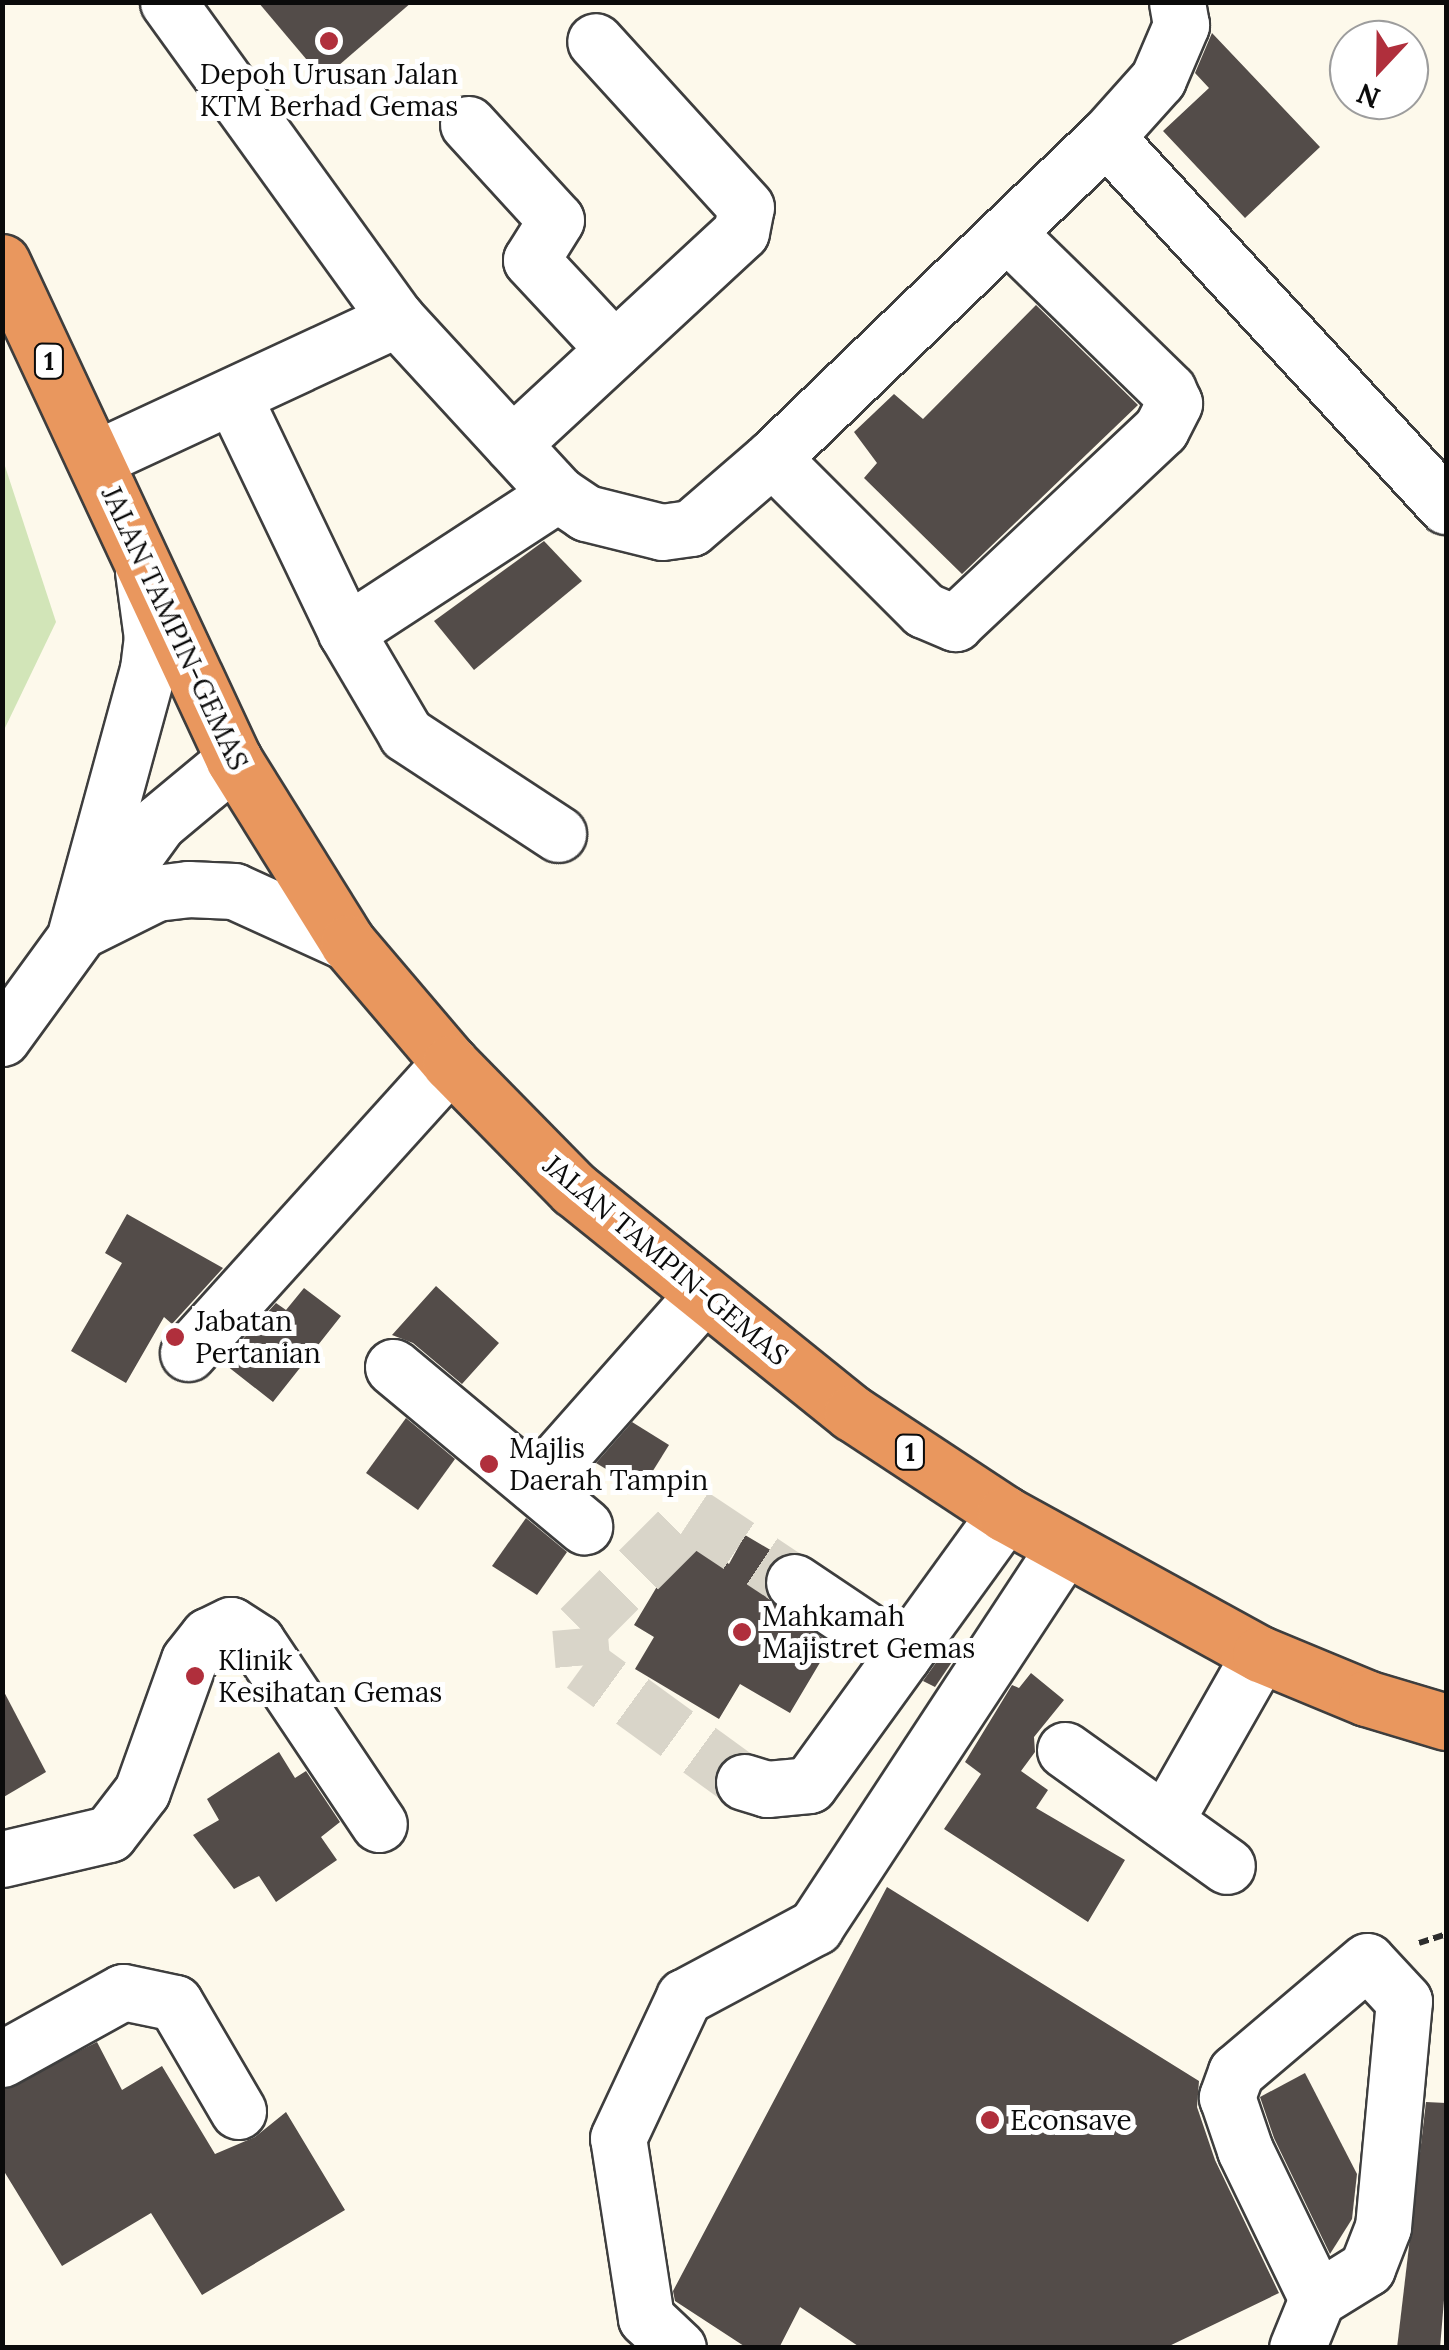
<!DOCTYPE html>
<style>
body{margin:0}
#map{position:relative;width:1449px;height:2350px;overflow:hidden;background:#fdf9eb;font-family:Lora,serif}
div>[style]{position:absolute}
.green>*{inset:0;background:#d2e5b8}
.building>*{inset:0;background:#534c49}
.minor-tunnel>*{height:55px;margin-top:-27.5px;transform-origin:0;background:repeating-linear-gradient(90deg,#d9d5c9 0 55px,transparent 0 83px)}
.path>*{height:6px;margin-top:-3px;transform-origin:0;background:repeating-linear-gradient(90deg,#2d2d2d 0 10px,transparent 0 15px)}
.roads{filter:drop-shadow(2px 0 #3e3e3e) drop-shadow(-2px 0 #3e3e3e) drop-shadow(0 2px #3e3e3e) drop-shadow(0 -2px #3e3e3e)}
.minor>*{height:55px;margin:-27.5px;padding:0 27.5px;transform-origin:27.5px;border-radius:27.5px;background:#fff}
.highway>*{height:55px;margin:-27.5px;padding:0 27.5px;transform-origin:27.5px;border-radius:27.5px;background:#e9975e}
.dots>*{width:28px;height:28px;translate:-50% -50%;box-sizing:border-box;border:5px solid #fff;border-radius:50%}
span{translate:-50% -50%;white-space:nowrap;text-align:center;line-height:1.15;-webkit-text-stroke:10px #fff;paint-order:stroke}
.shield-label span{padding:2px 8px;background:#fff;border:2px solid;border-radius:8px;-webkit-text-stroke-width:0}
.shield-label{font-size:25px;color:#0b0b0b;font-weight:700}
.poi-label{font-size:28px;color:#0b0b0b}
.left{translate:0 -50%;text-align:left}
.street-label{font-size:28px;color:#0b0b0b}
.frame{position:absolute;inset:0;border:5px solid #0b0b0b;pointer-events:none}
.north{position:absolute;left:1329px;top:20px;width:100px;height:100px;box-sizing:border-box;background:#fff;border:2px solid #9d9d9d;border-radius:50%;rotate:202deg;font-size:28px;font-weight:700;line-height:40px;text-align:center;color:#0b0b0b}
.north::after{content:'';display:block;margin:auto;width:35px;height:45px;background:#b02f3c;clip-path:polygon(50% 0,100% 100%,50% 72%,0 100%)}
</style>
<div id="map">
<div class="green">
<div style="clip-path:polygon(3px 460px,56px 622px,3px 732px,2px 732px)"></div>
</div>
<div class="building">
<div style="clip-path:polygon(258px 2px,412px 2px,323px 79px)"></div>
<div style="clip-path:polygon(1212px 33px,1320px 147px,1245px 218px,1163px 131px,1209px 88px,1195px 73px)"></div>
<div style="clip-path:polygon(1036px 305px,1138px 405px,962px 574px,864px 478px,877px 463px,854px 432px,894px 394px,923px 419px)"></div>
<div style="clip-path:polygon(544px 541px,582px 581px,474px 670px,434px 621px)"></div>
<div style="clip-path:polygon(127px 1214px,223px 1268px,172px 1324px,164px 1317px,126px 1383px,71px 1351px,122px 1263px,105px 1253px)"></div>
<div style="clip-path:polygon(436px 1286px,499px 1343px,462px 1384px,413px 1343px,392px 1335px)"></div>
<div style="clip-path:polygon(304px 1288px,341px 1316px,273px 1402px,222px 1362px,276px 1303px,286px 1310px)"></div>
<div style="clip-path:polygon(406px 1418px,455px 1459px,418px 1510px,366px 1473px)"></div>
<div style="clip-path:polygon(632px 1422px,669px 1445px,641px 1490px,596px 1463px)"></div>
<div style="clip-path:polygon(526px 1518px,567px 1552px,537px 1595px,492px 1566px)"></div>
<div style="clip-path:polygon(745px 1535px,779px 1555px,768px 1566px,763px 1579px,766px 1597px,831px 1644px,790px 1713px,740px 1684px,719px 1719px,635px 1669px,654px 1637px,634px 1625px,686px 1538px,729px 1564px)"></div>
<div style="clip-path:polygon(945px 1650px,956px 1656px,935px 1687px,923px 1681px)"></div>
<div style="clip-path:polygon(1031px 1673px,1064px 1700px,1034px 1737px,1035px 1752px,1021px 1771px,1048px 1790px,1036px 1808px,1125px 1860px,1088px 1922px,944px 1829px,981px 1774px,965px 1762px,1012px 1685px,1019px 1688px)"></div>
<div style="clip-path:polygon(2px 1688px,46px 1772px,2px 1798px)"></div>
<div style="clip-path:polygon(279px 1752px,295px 1778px,306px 1771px,340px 1822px,321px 1837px,337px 1860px,276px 1902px,259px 1876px,234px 1889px,193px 1835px,219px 1820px,207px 1799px)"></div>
<div style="clip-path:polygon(887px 1887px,1199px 2081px,1197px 2107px,1215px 2160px,1279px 2293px,1165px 2348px,861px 2348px,800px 2307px,779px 2348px,747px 2348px,675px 2301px,673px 2291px)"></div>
<div style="clip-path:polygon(97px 2042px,122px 2090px,162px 2066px,215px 2154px,255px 2137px,286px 2112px,345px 2210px,202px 2295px,151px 2213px,62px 2266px,2px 2168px,2px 2090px)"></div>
<div style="clip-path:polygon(1305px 2073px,1357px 2174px,1352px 2219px,1330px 2254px,1274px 2138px,1260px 2097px)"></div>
<div style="clip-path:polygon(1426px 2102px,1446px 2103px,1446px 2276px,1440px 2348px,1397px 2348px)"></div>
</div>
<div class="minor-tunnel">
<div style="left:744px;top:1782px;width:199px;rotate:-144deg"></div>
<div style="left:583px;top:1665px;width:37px;rotate:-95deg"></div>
<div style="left:580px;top:1628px;width:160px;rotate:-45deg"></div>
<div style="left:693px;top:1515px;width:121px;rotate:33.6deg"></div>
</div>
<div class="path">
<div style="left:1419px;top:1943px;width:28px;rotate:-18deg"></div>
</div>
<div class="roads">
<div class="minor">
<div style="left:168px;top:2px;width:391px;rotate:54.2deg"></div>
<div style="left:468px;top:124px;width:130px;rotate:47.5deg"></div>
<div style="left:556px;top:220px;width:47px;rotate:122deg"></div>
<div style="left:531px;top:260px;width:122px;rotate:47deg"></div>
<div style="left:1106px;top:137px;width:502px;rotate:47.34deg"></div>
<div style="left:233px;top:396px;width:262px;rotate:64.4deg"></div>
<div style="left:346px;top:632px;width:118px;rotate:59.5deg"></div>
<div style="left:406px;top:734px;width:182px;rotate:33.3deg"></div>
<div style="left:512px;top:444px;width:312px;rotate:-42.8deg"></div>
<div style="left:741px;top:232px;width:25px;rotate:-79deg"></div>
<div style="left:746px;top:207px;width:224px;rotate:-132.3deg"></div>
<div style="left:772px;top:458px;width:215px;rotate:45deg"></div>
<div style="left:924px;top:610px;width:34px;rotate:23deg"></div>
<div style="left:955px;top:623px;width:283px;rotate:-43.3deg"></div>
<div style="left:1161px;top:429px;width:29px;rotate:-63deg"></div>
<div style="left:1174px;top:403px;width:14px;rotate:-115deg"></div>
<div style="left:1168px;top:390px;width:225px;rotate:-135.7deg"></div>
<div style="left:95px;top:459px;width:333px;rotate:-24.9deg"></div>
<div style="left:397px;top:319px;width:238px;rotate:47.4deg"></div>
<div style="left:558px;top:494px;width:34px;rotate:34deg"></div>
<div style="left:586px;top:513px;width:78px;rotate:14deg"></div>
<div style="left:662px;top:532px;width:29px;rotate:-8deg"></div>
<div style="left:691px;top:528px;width:107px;rotate:-40.8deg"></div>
<div style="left:772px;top:458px;width:463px;rotate:-43.9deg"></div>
<div style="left:1106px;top:137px;width:78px;rotate:-48.1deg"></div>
<div style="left:1158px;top:79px;width:59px;rotate:-66.9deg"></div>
<div style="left:1181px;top:25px;width:23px;rotate:-100deg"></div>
<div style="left:346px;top:632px;width:253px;rotate:-33.1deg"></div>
<div style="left:86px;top:928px;width:78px;rotate:-26.6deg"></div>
<div style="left:156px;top:893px;width:32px;rotate:-7deg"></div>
<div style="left:188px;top:889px;width:46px;rotate:2.5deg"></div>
<div style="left:234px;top:891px;width:125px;rotate:24.5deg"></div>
<div style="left:76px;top:932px;width:273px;rotate:-74.7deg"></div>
<div style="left:148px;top:669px;width:31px;rotate:-83deg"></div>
<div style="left:152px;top:638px;width:68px;rotate:-97.7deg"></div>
<div style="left:2px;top:1038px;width:266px;rotate:-54deg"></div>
<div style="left:158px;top:823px;width:99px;rotate:-39.7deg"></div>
<div style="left:188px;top:1353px;width:391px;rotate:-47.9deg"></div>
<div style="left:393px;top:1367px;width:249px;rotate:39.8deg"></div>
<div style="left:535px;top:1485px;width:254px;rotate:-48.5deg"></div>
<div style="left:903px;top:1655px;width:174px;rotate:-54.1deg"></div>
<div style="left:1065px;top:1750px;width:199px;rotate:35.6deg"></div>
<div style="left:744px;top:1782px;width:24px;rotate:17deg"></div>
<div style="left:767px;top:1789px;width:42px;rotate:-5.4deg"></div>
<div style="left:809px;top:1785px;width:160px;rotate:-54.1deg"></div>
<div style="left:903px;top:1655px;width:131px;rotate:-146.2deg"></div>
<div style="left:1165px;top:1821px;width:192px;rotate:-60.4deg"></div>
<div style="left:2px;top:1859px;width:110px;rotate:-13.2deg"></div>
<div style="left:109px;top:1834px;width:54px;rotate:-52.5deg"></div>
<div style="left:142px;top:1791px;width:139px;rotate:-70.3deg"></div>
<div style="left:189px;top:1660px;width:31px;rotate:-52deg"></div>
<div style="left:208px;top:1636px;width:25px;rotate:-26deg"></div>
<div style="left:231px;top:1625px;width:31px;rotate:33deg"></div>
<div style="left:257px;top:1642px;width:219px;rotate:56.2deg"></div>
<div style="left:2px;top:2059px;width:138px;rotate:-29deg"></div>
<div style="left:123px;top:1992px;width:53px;rotate:11.9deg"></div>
<div style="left:175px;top:2003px;width:125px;rotate:59.7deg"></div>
<div style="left:678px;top:2348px;width:44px;rotate:-136.8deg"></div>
<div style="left:646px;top:2318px;width:182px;rotate:-98.8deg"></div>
<div style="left:618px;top:2138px;width:156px;rotate:-64.9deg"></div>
<div style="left:684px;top:1997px;width:149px;rotate:-28.1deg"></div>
<div style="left:815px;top:1927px;width:451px;rotate:-56.7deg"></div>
<div style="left:1297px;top:2348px;width:53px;rotate:-67.8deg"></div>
<div style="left:1317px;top:2299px;width:59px;rotate:-31.8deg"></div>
<div style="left:1367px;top:2268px;width:44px;rotate:-68.7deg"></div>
<div style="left:1383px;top:2227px;width:227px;rotate:-84.7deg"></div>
<div style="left:1404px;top:2001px;width:54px;rotate:-132.8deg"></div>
<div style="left:1367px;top:1961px;width:172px;rotate:139.7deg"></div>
<div style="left:1236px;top:2072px;width:27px;rotate:110deg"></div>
<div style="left:1227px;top:2097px;width:56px;rotate:71.2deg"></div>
<div style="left:1245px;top:2150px;width:165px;rotate:64.2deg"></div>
</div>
<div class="highway">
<div style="left:2px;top:262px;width:549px;rotate:65.02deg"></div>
<div style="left:234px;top:760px;width:216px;rotate:58.1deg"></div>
<div style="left:348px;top:943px;width:157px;rotate:49.6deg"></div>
<div style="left:450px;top:1063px;width:177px;rotate:45.5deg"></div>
<div style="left:574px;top:1189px;width:357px;rotate:38.9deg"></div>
<div style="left:852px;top:1413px;width:183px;rotate:33.4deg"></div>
<div style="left:1005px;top:1514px;width:291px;rotate:28.8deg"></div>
<div style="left:1260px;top:1654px;width:115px;rotate:22.5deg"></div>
<div style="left:1366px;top:1698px;width:84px;rotate:16.7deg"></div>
</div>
</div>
<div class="dots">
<div style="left:329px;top:41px;background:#b02f3c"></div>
<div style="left:175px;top:1337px;background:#b02f3c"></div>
<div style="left:489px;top:1464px;background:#b02f3c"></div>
<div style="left:742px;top:1632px;background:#b02f3c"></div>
<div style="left:195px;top:1676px;background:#b02f3c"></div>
<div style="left:990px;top:2120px;background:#b02f3c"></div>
</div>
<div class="shield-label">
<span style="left:49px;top:361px">1</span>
<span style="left:910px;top:1452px">1</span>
</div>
<div class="poi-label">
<span style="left:329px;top:90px">Depoh Urusan Jalan<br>KTM Berhad Gemas</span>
<span class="left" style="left:195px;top:1337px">Jabatan<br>Pertanian</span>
<span class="left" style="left:509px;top:1464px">Majlis<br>Daerah Tampin</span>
<span class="left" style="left:762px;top:1632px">Mahkamah<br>Majistret Gemas</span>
<span class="left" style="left:218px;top:1676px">Klinik<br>Kesihatan Gemas</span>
<span class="left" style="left:1010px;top:2120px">Econsave</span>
</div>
<div class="street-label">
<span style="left:175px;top:628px;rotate:65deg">JALAN TAMPIN-GEMAS</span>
<span style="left:666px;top:1260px;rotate:40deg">JALAN TAMPIN-GEMAS</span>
</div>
<div class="frame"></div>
<div class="north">N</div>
</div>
